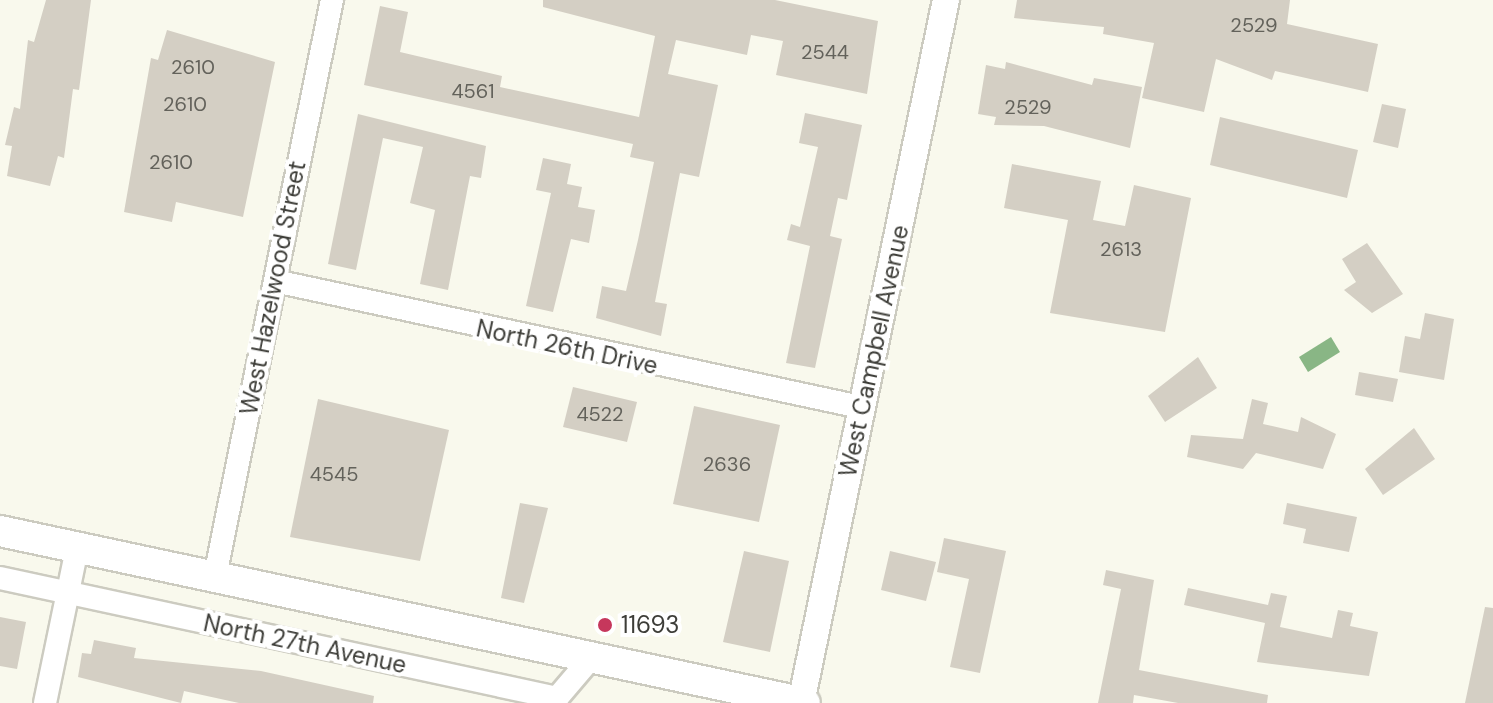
<!DOCTYPE html>
<style>
body{margin:0}
#map{position:relative;width:1493px;height:703px;overflow:hidden;background:#f9f9ed;font-family:"DM Sans",sans-serif}
div>[style]{position:absolute}
.water>*{inset:0;background:#89b685}
.building>*{inset:0;background:#d4cfc4}
.roads{filter:drop-shadow(2px 0 #cccbc0) drop-shadow(-2px 0 #cccbc0) drop-shadow(0 2px #cccbc0) drop-shadow(0 -2px #cccbc0)}
.minor>*{height:22px;margin:-11px;padding:0 11px;transform-origin:11px;border-radius:11px;background:#fff}
.tertiary>*{height:26px;margin:-13px;padding:0 13px;transform-origin:13px;border-radius:13px;background:#fff}
.secondary>*{height:30px;margin:-15px;padding:0 15px;transform-origin:15px;border-radius:15px;background:#fff}
.dots>*{width:22px;height:22px;translate:-50% -50%;box-sizing:border-box;border:4px solid #fff;border-radius:50%}
span{translate:-50% -50%;white-space:nowrap;text-align:center;line-height:1.15;-webkit-text-stroke:8px #fff;paint-order:stroke}
.number-label{font-size:20px;color:#63625b}
.number-label span{-webkit-text-stroke-width:0}
.street-label{font-size:24px;color:#3d3d38}
.poi-label{font-size:24px;color:#3d3d38}
.left{translate:0 -50%;text-align:left}
</style>
<div id="map">
<div class="water">
<div style="clip-path:polygon(1331px 337px,1340px 352px,1308px 372px,1299px 357px)"></div>
</div>
<div class="building">
<div style="clip-path:polygon(46px 0,91px 0,79px 90px,73px 89px,64px 158px,58px 156px,50px 186px,7px 176px,12px 146px,5px 145px,14px 107px,20px 109px,28px 40px,34px 42px)"></div>
<div style="clip-path:polygon(543px 0,775px 0,878px 21px,867px 94px,776px 75px,783px 41px,751px 35px,747px 55px,676px 40px,668px 74px,718px 85px,699px 177px,680px 173px,655px 302px,667px 304px,661px 336px,596px 318px,602px 286px,626px 291px,638px 240px,654px 162px,630px 157px,633px 144px,364px 85px,380px 6px,408px 12px,400px 52px,502px 76px,500px 87px,639px 117px,655px 36px,543px 7px)"></div>
<div style="clip-path:polygon(1017px 0,1290px 0,1287px 24px,1378px 44px,1368px 92px,1275px 71px,1272px 80px,1216px 59px,1204px 112px,1142px 98px,1154px 43px,1103px 34px,1104px 27px,1014px 18px)"></div>
<div style="clip-path:polygon(167px 30px,275px 62px,243px 217px,176px 202px,172px 222px,124px 212px,151px 58px,158px 60px)"></div>
<div style="clip-path:polygon(1006px 62px,1092px 85px,1094px 78px,1142px 87px,1130px 148px,1044px 126px,994px 125px,996px 117px,978px 114px,986px 65px,1005px 69px)"></div>
<div style="clip-path:polygon(1382px 104px,1406px 109px,1398px 148px,1373px 142px)"></div>
<div style="clip-path:polygon(805px 113px,862px 125px,847px 200px,838px 198px,830px 236px,842px 239px,815px 368px,786px 363px,810px 246px,787px 240px,791px 224px,800px 227px,818px 147px,799px 143px)"></div>
<div style="clip-path:polygon(358px 114px,486px 146px,481px 178px,470px 176px,448px 290px,420px 284px,435px 210px,410px 203px,423px 147px,383px 138px,356px 270px,328px 264px)"></div>
<div style="clip-path:polygon(1220px 117px,1358px 150px,1347px 198px,1210px 165px)"></div>
<div style="clip-path:polygon(543px 158px,571px 164px,567px 184px,582px 187px,578px 207px,595px 210px,589px 243px,571px 239px,553px 312px,526px 306px,551px 193px,536px 190px)"></div>
<div style="clip-path:polygon(1012px 164px,1101px 181px,1093px 220px,1125px 226px,1134px 185px,1191px 198px,1165px 332px,1050px 313px,1068px 220px,1004px 208px)"></div>
<div style="clip-path:polygon(1367px 243px,1403px 294px,1372px 313px,1344px 290px,1356px 282px,1342px 259px)"></div>
<div style="clip-path:polygon(1425px 313px,1454px 319px,1444px 380px,1399px 372px,1405px 336px,1420px 339px)"></div>
<div style="clip-path:polygon(1198px 357px,1217px 388px,1165px 422px,1148px 396px)"></div>
<div style="clip-path:polygon(1359px 372px,1398px 379px,1393px 402px,1355px 395px)"></div>
<div style="clip-path:polygon(573px 387px,637px 402px,627px 442px,563px 427px)"></div>
<div style="clip-path:polygon(318px 399px,449px 430px,420px 561px,290px 537px)"></div>
<div style="clip-path:polygon(1252px 399px,1268px 403px,1263px 424px,1298px 432px,1301px 417px,1336px 434px,1323px 469px,1256px 453px,1243px 469px,1187px 457px,1191px 435px,1243px 439px)"></div>
<div style="clip-path:polygon(694px 406px,780px 425px,759px 522px,673px 504px)"></div>
<div style="clip-path:polygon(1414px 428px,1435px 459px,1383px 495px,1365px 469px)"></div>
<div style="clip-path:polygon(520px 503px,548px 508px,524px 603px,501px 598px)"></div>
<div style="clip-path:polygon(1287px 503px,1357px 517px,1349px 552px,1303px 543px,1306px 529px,1283px 524px)"></div>
<div style="clip-path:polygon(944px 538px,1006px 551px,980px 673px,950px 667px,969px 579px,937px 572px)"></div>
<div style="clip-path:polygon(744px 551px,789px 561px,770px 652px,723px 642px)"></div>
<div style="clip-path:polygon(890px 551px,936px 562px,926px 601px,881px 590px)"></div>
<div style="clip-path:polygon(1106px 570px,1154px 580px,1139px 670px,1268px 695px,1267px 703px,1178px 703px,1134px 695px,1133px 703px,1098px 703px,1121px 589px,1103px 585px)"></div>
<div style="clip-path:polygon(1188px 588px,1268px 605px,1271px 593px,1287px 596px,1280px 627px,1332px 638px,1338px 610px,1353px 613px,1350px 626px,1378px 632px,1369px 676px,1257px 662px,1265px 623px,1184px 605px)"></div>
<div style="clip-path:polygon(1485px 607px,1493px 608px,1493px 703px,1465px 703px)"></div>
<div style="clip-path:polygon(0 617px,26px 622px,17px 669px,0 666px)"></div>
<div style="clip-path:polygon(94px 640px,136px 648px,134px 658px,261px 671px,374px 696px,373px 703px,239px 703px,184px 691px,181px 703px,78px 677px,82px 653px,91px 654px)"></div>
</div>
<div class="roads">
<div class="minor">
<div style="left:275px;top:281px;width:598px;rotate:12.15deg"></div>
<div style="left:215px;top:576px;width:588px;rotate:-78.52deg"></div>
<div style="left:0;top:578px;width:570px;rotate:12.16deg"></div>
<div style="left:557px;top:698px;width:54px;rotate:-49.5deg"></div>
<div style="left:45px;top:703px;width:158px;rotate:-78.3deg"></div>
</div>
<div class="tertiary">
<div style="left:801px;top:703px;width:718px;rotate:-78.35deg"></div>
</div>
<div class="secondary">
<div style="left:0;top:531px;width:823px;rotate:12.06deg"></div>
</div>
</div>
<div class="dots">
<div style="left:605px;top:625px;background:#c6375c"></div>
</div>
<div class="number-label">
<span style="left:1254px;top:25px">2529</span>
<span style="left:825px;top:52px">2544</span>
<span style="left:193px;top:67px">2610</span>
<span style="left:473px;top:91px">4561</span>
<span style="left:185px;top:104px">2610</span>
<span style="left:1028px;top:107px">2529</span>
<span style="left:171px;top:162px">2610</span>
<span style="left:1121px;top:249px">2613</span>
<span style="left:600px;top:414px">4522</span>
<span style="left:727px;top:464px">2636</span>
<span style="left:334px;top:474px">4545</span>
</div>
<div class="street-label">
<span style="left:273px;top:288px;rotate:-79deg">West Hazelwood Street</span>
<span style="left:567px;top:347px;rotate:12deg">North 26th Drive</span>
<span style="left:874px;top:351px;rotate:-78deg">West Campbell Avenue</span>
<span style="left:305px;top:644px;rotate:12deg">North 27th Avenue</span>
</div>
<div class="poi-label">
<span class="left" style="left:621px;top:625px">11693</span>
</div>
</div>
